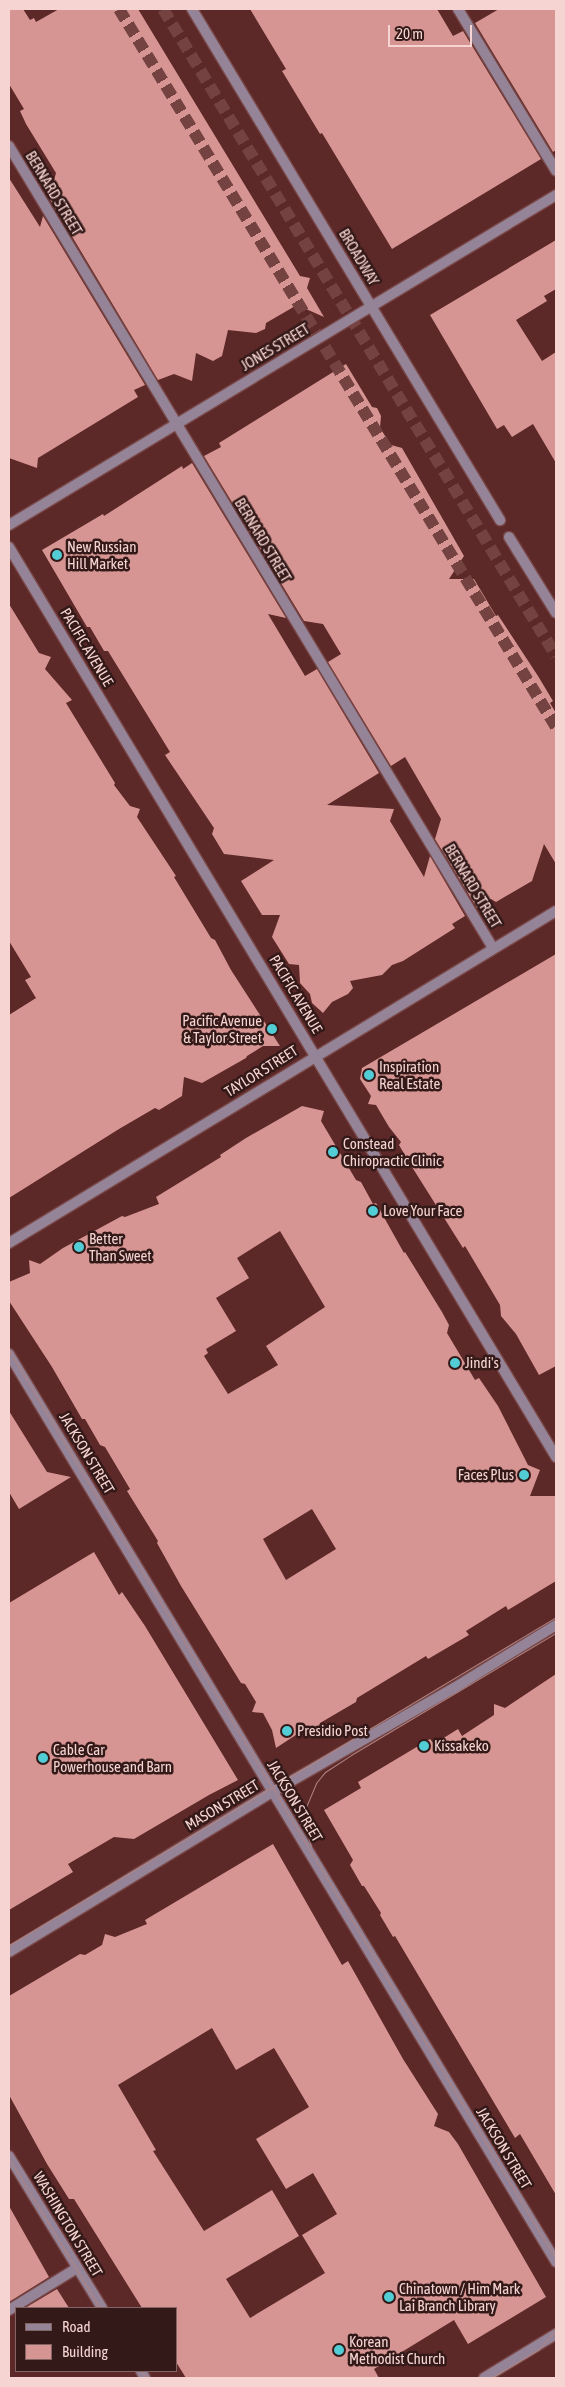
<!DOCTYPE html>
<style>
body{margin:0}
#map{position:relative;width:565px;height:2387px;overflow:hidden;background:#5d2828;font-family:"Asap Condensed",sans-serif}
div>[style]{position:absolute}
.building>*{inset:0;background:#d69592}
.primary-tunnel>*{height:12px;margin-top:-6px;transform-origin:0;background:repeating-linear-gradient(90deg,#744241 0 12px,transparent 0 18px)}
.roads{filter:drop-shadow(1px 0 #794746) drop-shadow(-1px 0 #794746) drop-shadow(0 1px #794746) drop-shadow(0 -1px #794746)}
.minor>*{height:10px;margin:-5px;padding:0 5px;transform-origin:5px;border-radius:5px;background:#958498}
.tertiary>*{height:10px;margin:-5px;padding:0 5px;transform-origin:5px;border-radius:5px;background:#958498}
.tram>*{height:1px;margin:-0.5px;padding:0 0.5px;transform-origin:0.5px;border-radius:0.5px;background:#af8483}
.dots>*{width:14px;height:14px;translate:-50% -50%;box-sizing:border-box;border:2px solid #331a19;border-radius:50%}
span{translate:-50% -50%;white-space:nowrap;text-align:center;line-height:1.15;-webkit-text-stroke:5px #331a19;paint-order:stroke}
.street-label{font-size:15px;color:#f6d4d1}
.poi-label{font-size:15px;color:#f6d4d1}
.left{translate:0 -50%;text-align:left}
.right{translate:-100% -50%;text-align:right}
.frame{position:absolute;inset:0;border:10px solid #f6d4d1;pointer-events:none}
.legend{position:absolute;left:15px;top:2307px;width:162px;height:65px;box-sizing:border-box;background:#331a19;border:1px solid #816463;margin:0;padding:6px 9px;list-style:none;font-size:15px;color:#f6d4d1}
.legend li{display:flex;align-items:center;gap:10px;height:25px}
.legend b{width:25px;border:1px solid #816463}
.scale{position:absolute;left:388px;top:25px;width:84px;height:22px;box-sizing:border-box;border:2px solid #f6d4d1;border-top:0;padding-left:6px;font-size:15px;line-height:18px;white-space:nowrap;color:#f6d4d1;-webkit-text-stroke:4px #331a19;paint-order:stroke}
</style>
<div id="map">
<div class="building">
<div style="clip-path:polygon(9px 9px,23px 9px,30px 20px,34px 18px,36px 22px,59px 9px,138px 9px,300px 276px,310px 278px,307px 288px,324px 317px,297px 305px,266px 323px,265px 329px,256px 333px,228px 330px,222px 356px,213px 361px,196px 353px,192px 381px,174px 374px,158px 380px,49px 198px,56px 173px,26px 124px,20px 111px,24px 109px,9px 84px)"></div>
<div style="clip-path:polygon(250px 9px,437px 9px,453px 36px,463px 31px,541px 159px,392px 249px,322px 133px,320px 134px,282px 71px,286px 69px)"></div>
<div style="clip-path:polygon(499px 9px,556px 9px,556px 150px,553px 152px,475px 23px)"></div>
<div style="clip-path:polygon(9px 178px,40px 227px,43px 216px,145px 385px,134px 390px,138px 397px,38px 458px,37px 468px,9px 458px)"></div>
<div style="clip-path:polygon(556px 240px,556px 289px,544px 296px,547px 301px,516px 320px,542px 361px,556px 352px,556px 463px,533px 424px,512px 437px,504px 425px,497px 429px,430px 315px)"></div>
<div style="clip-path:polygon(346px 364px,372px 407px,377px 408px,381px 416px,380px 428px,391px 445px,402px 448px,464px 556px,449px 579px,474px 579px,496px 616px,498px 615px,538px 676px,553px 701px,550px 703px,556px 713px,556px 864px,544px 844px,532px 881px,496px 902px,491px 899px,477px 908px,435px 839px,441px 819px,405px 757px,391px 766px,328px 662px,341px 654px,323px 624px,304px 621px,204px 456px,221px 447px,219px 443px)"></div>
<div style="clip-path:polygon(192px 463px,286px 618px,268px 614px,305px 676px,317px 669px,379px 773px,327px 805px,394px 809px,390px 821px,424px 877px,430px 856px,465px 916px,452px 924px,455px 928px,403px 961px,392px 965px,382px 975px,350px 981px,353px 988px,348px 994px,332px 1002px,323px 1013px,312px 1003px,310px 994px,300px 983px,299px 965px,289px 964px,272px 937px,280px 915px,262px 915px,241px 881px,274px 860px,224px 854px,212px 834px,214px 828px,165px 755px,170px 752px,108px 651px,104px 651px,90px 627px,87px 627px,42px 550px,103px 514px,104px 516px,182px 466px,183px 469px)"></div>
<div style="clip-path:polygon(9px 604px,39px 653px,51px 657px,45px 669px,72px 700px,66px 703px,115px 783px,114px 785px,130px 806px,140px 809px,137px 817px,176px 876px,174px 877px,211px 938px,215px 940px,231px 970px,280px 1046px,263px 1046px,247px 1056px,246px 1058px,202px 1083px,184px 1077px,182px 1096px,159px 1110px,155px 1108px,119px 1129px,9px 1198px,9px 1015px,36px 998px,25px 980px,31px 977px,9px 941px)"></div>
<div style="clip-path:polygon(556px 954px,556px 1366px,539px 1375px,516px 1334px,501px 1316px,500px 1305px,465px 1246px,463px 1248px,412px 1167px,399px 1145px,401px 1142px,389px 1127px,376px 1105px,368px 1104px,371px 1096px,360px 1079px,362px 1068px)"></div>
<div style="clip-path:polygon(evenodd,302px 1106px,324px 1111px,321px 1121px,356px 1180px,361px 1182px,373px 1204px,376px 1203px,404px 1253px,405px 1252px,442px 1312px,449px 1325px,447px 1333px,475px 1380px,479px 1378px,498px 1406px,528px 1465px,540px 1470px,530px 1496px,556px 1496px,556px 1581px,508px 1610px,506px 1606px,466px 1631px,469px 1635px,428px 1659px,426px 1656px,357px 1698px,356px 1702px,320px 1723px,317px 1733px,308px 1727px,276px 1748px,272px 1730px,263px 1713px,252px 1712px,256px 1702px,245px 1684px,241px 1683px,181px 1586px,157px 1543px,158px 1541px,127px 1491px,130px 1489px,105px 1447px,100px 1445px,85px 1419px,82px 1419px,52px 1367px,9px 1301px,9px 1282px,30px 1273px,29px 1260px,40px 1264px,63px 1248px,122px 1216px,125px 1217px,159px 1204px,156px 1197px,221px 1157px,220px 1155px,246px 1138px,302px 1106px,280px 1231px,325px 1307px,266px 1346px,278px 1365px,228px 1394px,204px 1356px,208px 1353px,206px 1349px,236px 1331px,216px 1298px,249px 1278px,237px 1258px,280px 1231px,302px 1106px,312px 1509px,336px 1549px,286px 1580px,263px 1539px,312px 1509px)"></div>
<div style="clip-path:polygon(9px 1411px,47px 1472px,71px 1477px,19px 1509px,9px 1492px)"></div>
<div style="clip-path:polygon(94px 1552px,119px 1595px,122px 1592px,145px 1626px,238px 1780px,209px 1795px,134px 1839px,114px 1837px,68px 1864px,73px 1872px,9px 1910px,9px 1603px)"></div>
<div style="clip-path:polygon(556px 1674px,556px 2195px,520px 2134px,515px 2138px,395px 1936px,393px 1937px,380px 1915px,381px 1913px,364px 1886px,362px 1886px,350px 1865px,353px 1860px,324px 1810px,361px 1788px,358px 1782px,430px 1739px,434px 1744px,458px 1729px,462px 1736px,494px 1715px,494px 1704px,505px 1708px)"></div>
<div style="clip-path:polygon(evenodd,273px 1844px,342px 1965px,348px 1961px,403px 2059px,438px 2114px,434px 2126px,449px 2132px,458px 2144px,546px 2297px,468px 2344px,454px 2320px,374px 2369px,379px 2378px,186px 2378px,176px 2362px,176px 2308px,142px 2308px,74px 2199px,69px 2199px,47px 2164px,9px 2095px,9px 1996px,80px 1954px,85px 1955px,102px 1945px,105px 1934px,115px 1937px,147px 1924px,145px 1920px,273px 1844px,212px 2028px,236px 2070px,274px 2048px,309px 2107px,256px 2139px,286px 2189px,313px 2173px,337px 2214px,302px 2235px,325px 2273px,250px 2318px,226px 2279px,299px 2236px,272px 2190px,204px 2231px,153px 2151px,156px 2150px,118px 2085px,212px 2028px)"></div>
<div style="clip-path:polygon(9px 2206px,49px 2277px,9px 2302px)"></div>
<div style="clip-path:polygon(57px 2289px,69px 2308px,25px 2308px)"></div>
</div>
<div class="primary-tunnel">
<div style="left:119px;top:9px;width:841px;rotate:58.67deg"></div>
<div style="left:163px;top:9px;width:757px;rotate:58.72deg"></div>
</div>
<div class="roads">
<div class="minor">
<div style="left:192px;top:9px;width:597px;rotate:58.92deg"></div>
<div style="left:458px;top:9px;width:189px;rotate:58.8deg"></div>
<div style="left:9px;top:146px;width:937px;rotate:58.89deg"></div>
<div style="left:9px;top:525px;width:639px;rotate:-31.1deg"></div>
<div style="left:509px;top:537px;width:89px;rotate:58.3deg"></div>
<div style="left:9px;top:547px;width:1062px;rotate:58.99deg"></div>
<div style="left:9px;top:1243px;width:640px;rotate:-31.26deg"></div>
<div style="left:9px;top:1354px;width:1060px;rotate:58.93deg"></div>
<div style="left:9px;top:1952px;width:310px;rotate:-31.3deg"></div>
<div style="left:274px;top:1791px;width:207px;rotate:-29.8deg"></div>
<div style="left:454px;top:1688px;width:120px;rotate:-31.7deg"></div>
<div style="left:9px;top:2156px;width:178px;rotate:58.5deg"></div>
<div style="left:9px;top:2310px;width:80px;rotate:-31.7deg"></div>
<div style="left:141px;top:2371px;width:8px;rotate:60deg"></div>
</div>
<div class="tertiary">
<div style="left:484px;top:2378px;width:84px;rotate:-31.4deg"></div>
</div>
</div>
<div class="tram">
<div style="left:9px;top:1350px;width:1061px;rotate:58.96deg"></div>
<div style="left:311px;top:1846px;width:17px;rotate:-107deg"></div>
<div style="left:306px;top:1830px;width:23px;rotate:-90deg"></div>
<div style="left:306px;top:1807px;width:26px;rotate:-67deg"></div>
<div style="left:316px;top:1783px;width:14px;rotate:-51deg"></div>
<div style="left:325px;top:1772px;width:31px;rotate:-33deg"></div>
<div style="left:351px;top:1755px;width:239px;rotate:-30.8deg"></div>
<div style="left:9px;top:1945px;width:638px;rotate:-30.95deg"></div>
<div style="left:9px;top:2159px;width:175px;rotate:58.6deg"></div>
<div style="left:141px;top:2371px;width:9px;rotate:49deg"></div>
<div style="left:491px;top:2378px;width:55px;rotate:-30.8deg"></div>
<div style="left:538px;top:2350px;width:27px;rotate:-48deg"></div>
</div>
<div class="dots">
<div style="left:57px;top:555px;background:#52ccd5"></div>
<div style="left:272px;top:1029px;background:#52ccd5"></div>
<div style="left:369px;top:1075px;background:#52ccd5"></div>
<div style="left:333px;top:1152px;background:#52ccd5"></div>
<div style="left:373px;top:1211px;background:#52ccd5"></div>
<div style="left:79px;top:1247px;background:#52ccd5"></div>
<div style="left:455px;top:1363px;background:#52ccd5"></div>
<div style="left:524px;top:1475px;background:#52ccd5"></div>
<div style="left:287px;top:1731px;background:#52ccd5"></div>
<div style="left:424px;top:1746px;background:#52ccd5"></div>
<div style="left:43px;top:1758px;background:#52ccd5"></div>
<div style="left:389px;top:2297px;background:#52ccd5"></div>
<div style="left:339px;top:2350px;background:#52ccd5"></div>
</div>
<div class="street-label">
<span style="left:54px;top:193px;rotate:59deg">BERNARD STREET</span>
<span style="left:359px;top:257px;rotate:59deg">BROADWAY</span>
<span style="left:275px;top:347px;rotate:-31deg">JONES STREET</span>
<span style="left:263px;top:540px;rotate:59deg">BERNARD STREET</span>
<span style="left:87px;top:647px;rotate:59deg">PACIFIC AVENUE</span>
<span style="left:473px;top:886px;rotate:59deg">BERNARD STREET</span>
<span style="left:296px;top:994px;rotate:59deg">PACIFIC AVENUE</span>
<span style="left:261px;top:1071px;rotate:-32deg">TAYLOR STREET</span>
<span style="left:87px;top:1453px;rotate:59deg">JACKSON STREET</span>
<span style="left:295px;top:1801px;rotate:59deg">JACKSON STREET</span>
<span style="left:222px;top:1805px;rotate:-31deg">MASON STREET</span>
<span style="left:504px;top:2148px;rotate:59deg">JACKSON STREET</span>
<span style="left:68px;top:2224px;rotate:59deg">WASHINGTON STREET</span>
</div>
<div class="poi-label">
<span class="left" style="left:67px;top:555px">New Russian<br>Hill Market</span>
<span class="right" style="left:262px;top:1029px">Pacific Avenue<br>&amp; Taylor Street</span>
<span class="left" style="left:379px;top:1075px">Inspiration<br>Real Estate</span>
<span class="left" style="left:343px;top:1152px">Constead<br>Chiropractic Clinic</span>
<span class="left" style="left:383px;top:1211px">Love Your Face</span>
<span class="left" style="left:89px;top:1247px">Better<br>Than Sweet</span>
<span class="left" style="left:465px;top:1363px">Jindi's</span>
<span class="right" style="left:514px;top:1475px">Faces Plus</span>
<span class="left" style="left:297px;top:1731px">Presidio Post</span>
<span class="left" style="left:434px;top:1746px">Kissakeko</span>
<span class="left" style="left:53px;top:1758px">Cable Car<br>Powerhouse and Barn</span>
<span class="left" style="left:399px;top:2297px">Chinatown / Him Mark<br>Lai Branch Library</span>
<span class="left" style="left:349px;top:2350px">Korean<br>Methodist Church</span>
</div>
<div class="frame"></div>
<ul class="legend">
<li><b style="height:6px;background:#958498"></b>Road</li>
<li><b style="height:14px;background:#d69592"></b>Building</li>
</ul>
<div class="scale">20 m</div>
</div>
